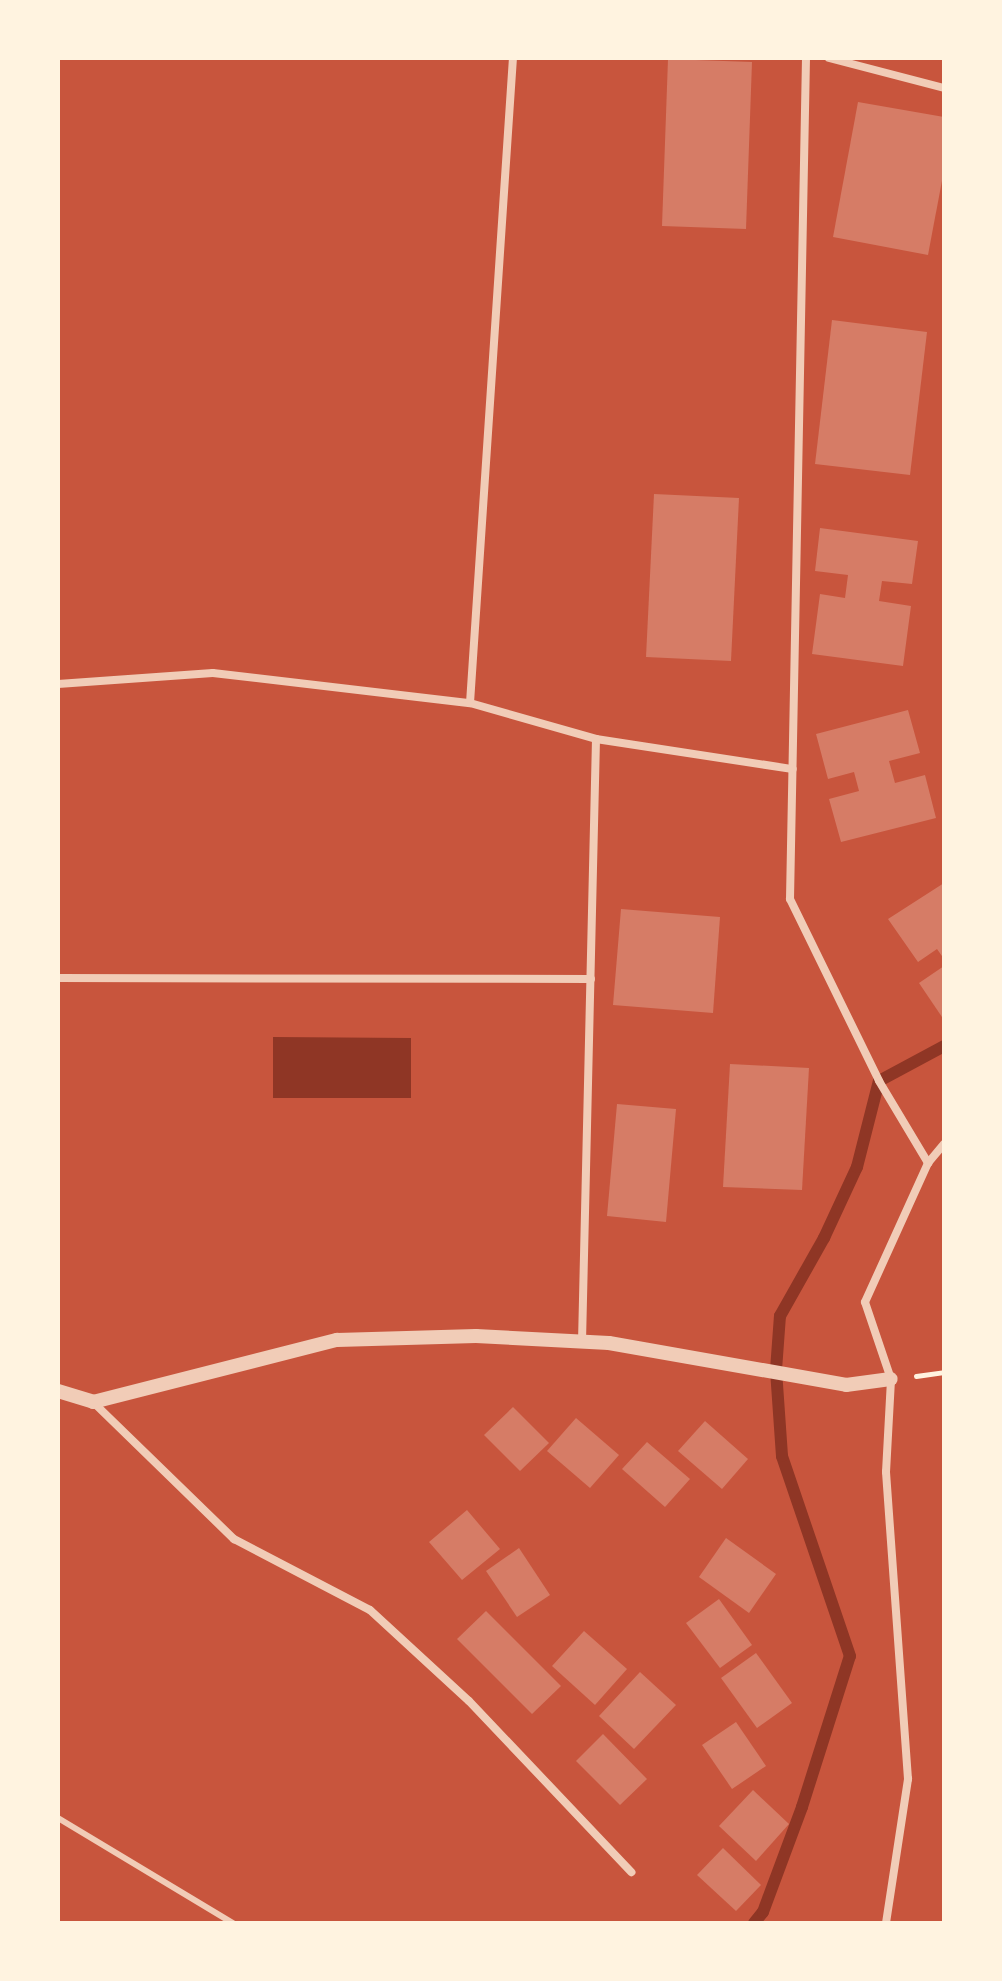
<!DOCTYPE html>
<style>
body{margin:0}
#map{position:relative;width:1002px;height:1981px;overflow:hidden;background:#c8553d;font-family:Roboto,sans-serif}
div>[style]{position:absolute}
.water>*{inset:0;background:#8f3625}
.stream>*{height:12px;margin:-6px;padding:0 6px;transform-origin:6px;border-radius:6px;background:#8f3625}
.building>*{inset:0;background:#d67c66}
.path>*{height:5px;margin:-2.5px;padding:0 2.5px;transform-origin:2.5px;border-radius:2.5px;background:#fff3e0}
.service>*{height:6px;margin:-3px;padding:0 3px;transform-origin:3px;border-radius:3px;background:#f1ccb7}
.minor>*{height:8px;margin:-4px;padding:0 4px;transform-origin:4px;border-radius:4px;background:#f1ccb7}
.tertiary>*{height:14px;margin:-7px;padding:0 7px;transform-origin:7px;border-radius:7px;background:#f1ccb7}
span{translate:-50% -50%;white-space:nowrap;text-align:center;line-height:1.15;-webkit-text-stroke:8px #fff3e0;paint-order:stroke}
.frame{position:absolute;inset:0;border:60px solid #fff3e0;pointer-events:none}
</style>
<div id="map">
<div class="water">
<div style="clip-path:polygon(273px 1037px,411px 1038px,411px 1098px,273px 1098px)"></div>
</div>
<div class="stream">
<div style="left:754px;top:1923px;width:14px;rotate:-51deg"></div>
<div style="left:763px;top:1912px;width:112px;rotate:-69.6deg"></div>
<div style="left:802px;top:1807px;width:158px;rotate:-72.4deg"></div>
<div style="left:850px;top:1656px;width:211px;rotate:-108.8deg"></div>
<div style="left:782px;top:1456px;width:86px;rotate:-94deg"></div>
<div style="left:776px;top:1370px;width:54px;rotate:-85.8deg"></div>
<div style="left:780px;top:1316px;width:90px;rotate:-60.6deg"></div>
<div style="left:824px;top:1238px;width:78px;rotate:-65.1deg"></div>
<div style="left:857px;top:1167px;width:89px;rotate:-75.7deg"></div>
<div style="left:879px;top:1081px;width:74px;rotate:-28.3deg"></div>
</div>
<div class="building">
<div style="clip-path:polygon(668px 59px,752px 62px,746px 229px,662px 226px)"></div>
<div style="clip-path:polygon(858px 102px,944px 117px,944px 170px,928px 255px,833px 237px)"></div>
<div style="clip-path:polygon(832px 320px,927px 332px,910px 475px,815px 464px)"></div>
<div style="clip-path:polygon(654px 494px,739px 498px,731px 661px,646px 657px)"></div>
<div style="clip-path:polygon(820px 528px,918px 541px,912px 584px,882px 581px,879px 601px,911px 606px,903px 666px,812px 654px,820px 594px,845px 598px,848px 575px,815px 571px)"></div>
<div style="clip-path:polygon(908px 710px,920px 753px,889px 761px,895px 783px,925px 775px,936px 818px,841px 842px,829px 799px,859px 791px,854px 772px,828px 779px,816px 734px)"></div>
<div style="clip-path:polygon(944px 883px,944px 959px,937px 949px,918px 962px,888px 919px)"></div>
<div style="clip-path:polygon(621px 909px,720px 917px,713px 1013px,613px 1005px)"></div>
<div style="clip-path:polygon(944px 966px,944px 1020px,919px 983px)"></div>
<div style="clip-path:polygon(730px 1064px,809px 1068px,802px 1190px,723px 1187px)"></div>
<div style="clip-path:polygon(617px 1104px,676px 1109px,666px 1222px,607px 1216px)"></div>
<div style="clip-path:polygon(513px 1407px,549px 1443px,520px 1471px,484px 1435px)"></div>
<div style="clip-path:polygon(576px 1418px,619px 1455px,590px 1488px,547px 1451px)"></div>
<div style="clip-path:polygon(705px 1421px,748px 1459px,722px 1489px,678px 1451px)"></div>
<div style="clip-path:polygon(647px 1442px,690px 1479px,665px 1507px,622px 1469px)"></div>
<div style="clip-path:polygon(467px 1510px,500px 1549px,462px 1580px,429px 1542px)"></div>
<div style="clip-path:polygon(726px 1538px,776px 1574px,749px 1613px,699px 1577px)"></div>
<div style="clip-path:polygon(519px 1548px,550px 1595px,517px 1617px,486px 1571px)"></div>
<div style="clip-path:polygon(719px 1599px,752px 1645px,720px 1668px,686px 1623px)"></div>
<div style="clip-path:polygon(486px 1611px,561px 1686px,532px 1714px,457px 1639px)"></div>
<div style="clip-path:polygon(584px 1631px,627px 1669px,595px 1705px,552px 1666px)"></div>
<div style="clip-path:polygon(756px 1653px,792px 1703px,757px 1728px,721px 1678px)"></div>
<div style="clip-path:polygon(640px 1672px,676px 1705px,634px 1749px,599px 1716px)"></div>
<div style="clip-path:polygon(736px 1722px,766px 1766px,732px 1789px,702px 1745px)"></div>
<div style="clip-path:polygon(603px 1734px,647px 1779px,620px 1805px,576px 1761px)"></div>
<div style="clip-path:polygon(753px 1790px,789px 1824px,756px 1861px,719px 1826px)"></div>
<div style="clip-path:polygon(723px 1848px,761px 1885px,736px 1911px,697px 1875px)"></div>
</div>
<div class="path">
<div style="left:916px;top:1376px;width:28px;rotate:-8deg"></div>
</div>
<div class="service">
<div style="left:58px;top:1818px;width:204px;rotate:31deg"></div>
</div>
<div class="minor">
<div style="left:806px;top:58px;width:841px;rotate:91.09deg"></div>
<div style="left:790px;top:899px;width:203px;rotate:63.9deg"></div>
<div style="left:879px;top:1081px;width:96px;rotate:59.1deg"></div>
<div style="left:829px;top:58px;width:119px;rotate:14.6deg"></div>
<div style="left:58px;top:684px;width:155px;rotate:-4.1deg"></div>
<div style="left:213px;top:673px;width:259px;rotate:6.7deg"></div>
<div style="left:470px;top:703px;width:131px;rotate:15.9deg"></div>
<div style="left:596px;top:739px;width:199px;rotate:8.7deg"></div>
<div style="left:470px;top:703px;width:646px;rotate:-86.19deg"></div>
<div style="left:58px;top:978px;width:533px;rotate:0.11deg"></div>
<div style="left:582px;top:1342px;width:603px;rotate:-88.67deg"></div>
<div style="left:93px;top:1402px;width:197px;rotate:44.2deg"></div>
<div style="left:234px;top:1539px;width:153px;rotate:27.6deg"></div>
<div style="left:370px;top:1610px;width:134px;rotate:42.6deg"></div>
<div style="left:469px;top:1701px;width:236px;rotate:46.5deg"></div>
<div style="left:886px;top:1923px;width:146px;rotate:-81.3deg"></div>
<div style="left:908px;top:1779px;width:308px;rotate:-94.1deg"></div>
<div style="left:886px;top:1472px;width:93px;rotate:-86.9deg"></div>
<div style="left:891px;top:1379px;width:81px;rotate:-108.7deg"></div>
<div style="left:865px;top:1302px;width:153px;rotate:-65.6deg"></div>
<div style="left:928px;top:1163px;width:25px;rotate:-50deg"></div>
</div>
<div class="tertiary">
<div style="left:58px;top:1391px;width:37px;rotate:17deg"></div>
<div style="left:93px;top:1402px;width:252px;rotate:-14.3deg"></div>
<div style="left:337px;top:1340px;width:139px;rotate:-1.6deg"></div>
<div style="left:476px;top:1336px;width:133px;rotate:3deg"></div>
<div style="left:609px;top:1343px;width:241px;rotate:10deg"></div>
<div style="left:846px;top:1385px;width:45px;rotate:-7.6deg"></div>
</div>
<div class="frame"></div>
</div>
